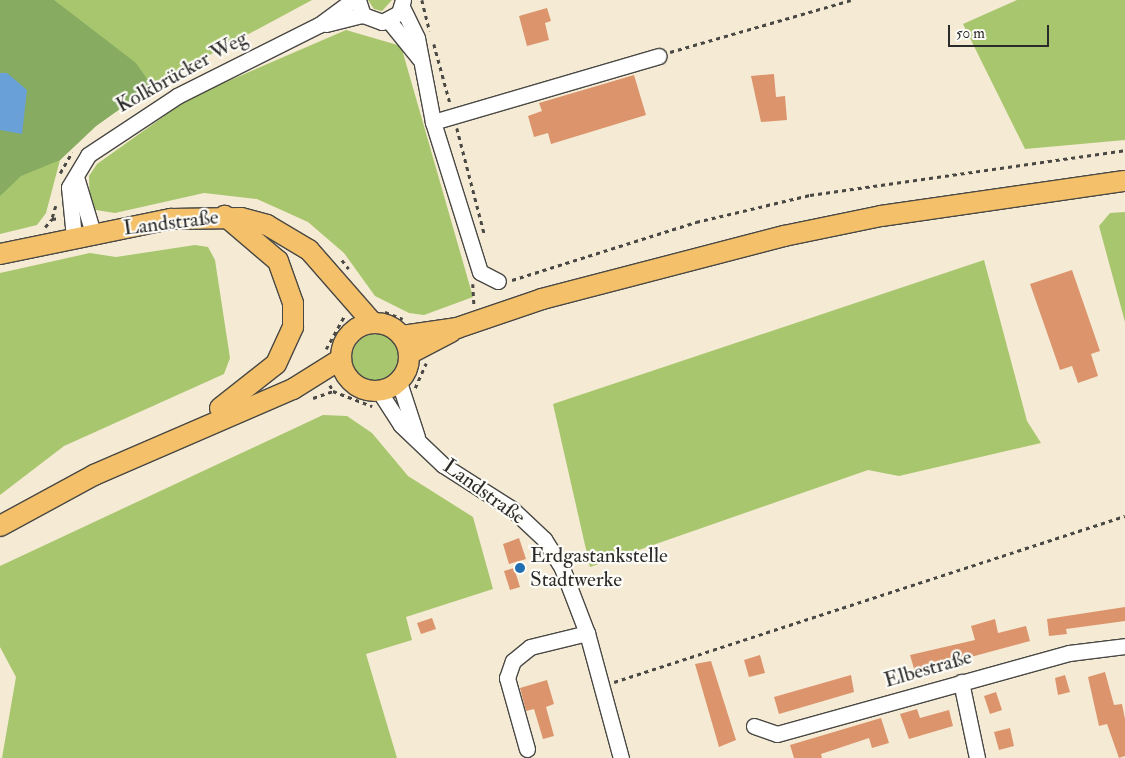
<!DOCTYPE html>
<meta charset="utf-8">
<style>
body{margin:0}
#map{position:relative;width:1125px;height:758px;overflow:hidden;background:#f5ead4;font-family:"IM FELL Double Pica",serif}
div>[style]{position:absolute}
.green>*{inset:0;background:#a8c66e}
.round{border-radius:50%}
.forest>*{inset:0;background:#86ab61}
.water>*{inset:0;background:#68a0d7}
.building>*{inset:0;background:#db946c}
.path>*{height:2.5px;margin-top:-1.25px;transform-origin:0;background:repeating-linear-gradient(90deg,#494844 0 4px,transparent 0 8px)}
.roads{filter:drop-shadow(1px 0 #494844) drop-shadow(-1px 0 #494844) drop-shadow(0 1px #494844) drop-shadow(0 -1px #494844)}
.minor>*{height:15px;margin:-7.5px;padding:0 7.5px;transform-origin:7.5px;border-radius:7.5px;background:#fff}
.major>*{height:20px;margin:-10px;padding:0 10px;transform-origin:10px;border-radius:10px;background:#f4c16a}
.major>.ring{margin:-10px;padding:0;box-sizing:content-box;background:none;border:20px solid #f4c16a;border-radius:50%}
.dots>*{width:14px;height:14px;translate:-50% -50%;box-sizing:border-box;border:2px solid #fdfcf7;border-radius:50%}
span{translate:-50% -50%;white-space:nowrap;text-align:center;line-height:1.15;-webkit-text-stroke:4.5px #fdfcf7;paint-order:stroke}
.street-label{font-size:21px;color:#2b2b2b}
.poi-label{font-size:21px;color:#2b2b2b}
.left{translate:0 -50%;text-align:left}
.scale{position:absolute;left:948px;top:25px;width:101px;height:22px;box-sizing:border-box;border:2px solid #2b2b2b;border-top:0;padding-left:6px;font-size:15px;line-height:18px;white-space:nowrap;color:#2b2b2b;-webkit-text-stroke:4px #fdfcf7;paint-order:stroke}
</style>
<div id="map">
<div class="green">
<div style="clip-path:polygon(0 0,312px 0,152px 86px,96px 126px,60px 160px,46px 213px,37px 225px,0 234px)"></div>
<div style="clip-path:polygon(368px 0,392px 0,382px 11px,374px 9px)"></div>
<div style="clip-path:polygon(1017px 0,1125px 0,1125px 140px,1025px 149px,963px 24px)"></div>
<div style="clip-path:polygon(346px 30px,401px 46px,473px 297px,424px 315px,409px 313px,375px 296px,344px 253px,308px 222px,257px 199px,204px 193px,115px 213px,90px 209px,89px 176px,97px 164px,191px 97px)"></div>
<div style="clip-path:polygon(1125px 212px,1125px 322px,1099px 226px,1110px 213px)"></div>
<div style="clip-path:polygon(195px 245px,208px 247px,215px 260px,230px 358px,224px 374px,64px 446px,0 495px,0 273px,90px 253px,116px 257px)"></div>
<div style="clip-path:polygon(984px 260px,1027px 421px,1041px 443px,899px 476px,868px 470px,590px 567px,553px 404px)"></div>
<div class="round" style="left:352px;top:334px;width:48px;height:48px"></div>
<div style="clip-path:polygon(323px 415px,347px 416px,372px 433px,408px 476px,473px 517px,493px 589px,406px 617px,412px 640px,366px 654px,397px 758px,2px 758px,16px 677px,0 647px,0 566px)"></div>
</div>
<div class="forest">
<div style="clip-path:polygon(0 0,54px 0,136px 63px,152px 86px,96px 126px,60px 160px,21px 176px,0 196px,0 130px,8px 73px,0 73px)"></div>
</div>
<div class="water">
<div style="clip-path:polygon(0 73px,7px 73px,27px 90px,22px 134px,0 130px)"></div>
</div>
<div class="building">
<div style="clip-path:polygon(547px 8px,551px 21px,545px 23px,549px 40px,527px 46px,519px 16px)"></div>
<div style="clip-path:polygon(774px 74px,776px 97px,785px 96px,787px 120px,761px 122px,751px 76px)"></div>
<div style="clip-path:polygon(634px 75px,646px 115px,551px 144px,548px 133px,534px 137px,528px 116px,542px 111px,539px 103px)"></div>
<div style="clip-path:polygon(1072px 270px,1100px 351px,1091px 354px,1098px 376px,1078px 383px,1072px 366px,1060px 370px,1030px 284px)"></div>
<div style="clip-path:polygon(519px 538px,526px 559px,509px 564px,503px 544px)"></div>
<div style="clip-path:polygon(514px 568px,520px 587px,510px 590px,504px 571px)"></div>
<div style="clip-path:polygon(1125px 607px,1125px 621px,1066px 629px,1067px 634px,1049px 636px,1047px 619px)"></div>
<div style="clip-path:polygon(432px 618px,436px 629px,421px 634px,417px 623px)"></div>
<div style="clip-path:polygon(995px 619px,998px 633px,1026px 626px,1030px 641px,915px 672px,910px 655px,975px 640px,971px 626px)"></div>
<div style="clip-path:polygon(760px 655px,765px 673px,749px 677px,744px 660px)"></div>
<div style="clip-path:polygon(711px 661px,736px 740px,719px 747px,695px 664px)"></div>
<div style="clip-path:polygon(1105px 672px,1114px 705px,1122px 704px,1125px 719px,1125px 756px,1119px 758px,1107px 724px,1099px 726px,1088px 677px)"></div>
<div style="clip-path:polygon(851px 675px,854px 692px,779px 714px,774px 697px)"></div>
<div style="clip-path:polygon(1065px 675px,1070px 692px,1058px 695px,1055px 678px)"></div>
<div style="clip-path:polygon(547px 680px,554px 704px,546px 707px,554px 736px,543px 739px,534px 709px,526px 711px,520px 688px)"></div>
<div style="clip-path:polygon(996px 692px,1002px 710px,990px 714px,984px 696px)"></div>
<div style="clip-path:polygon(917px 709px,920px 718px,949px 710px,953px 726px,909px 739px,900px 714px)"></div>
<div style="clip-path:polygon(881px 718px,889px 743px,872px 748px,869px 738px,821px 754px,822px 758px,794px 758px,790px 745px)"></div>
<div style="clip-path:polygon(1010px 728px,1014px 746px,999px 750px,994px 732px)"></div>
</div>
<div class="path">
<div style="left:422px;top:0;width:32px;rotate:76deg"></div>
<div style="left:434px;top:44px;width:61px;rotate:74.8deg"></div>
<div style="left:670px;top:52px;width:188px;rotate:-16deg"></div>
<div style="left:457px;top:128px;width:112px;rotate:75.5deg"></div>
<div style="left:60px;top:173px;width:24px;rotate:-60deg"></div>
<div style="left:56px;top:206px;width:14px;rotate:107deg"></div>
<div style="left:52px;top:219px;width:8px;rotate:-7deg"></div>
<div style="left:45px;top:227px;width:11px;rotate:-49deg"></div>
<div style="left:342px;top:260px;width:11px;rotate:52deg"></div>
<div style="left:512px;top:280px;width:193px;rotate:-17.5deg"></div>
<div style="left:696px;top:222px;width:117px;rotate:-13.3deg"></div>
<div style="left:810px;top:195px;width:318px;rotate:-8.1deg"></div>
<div style="left:473px;top:284px;width:21px;rotate:87deg"></div>
<div style="left:385px;top:312px;width:19px;rotate:21deg"></div>
<div style="left:326px;top:349px;width:39px;rotate:-61deg"></div>
<div style="left:330px;top:385px;width:7px;rotate:63deg"></div>
<div style="left:333px;top:391px;width:42px;rotate:21deg"></div>
<div style="left:415px;top:388px;width:27px;rotate:-66deg"></div>
<div style="left:313px;top:398px;width:21px;rotate:-19deg"></div>
<div style="left:614px;top:682px;width:537px;rotate:-18deg"></div>
</div>
<div class="roads">
<div class="minor">
<div style="left:358px;top:0;width:16px;rotate:72deg"></div>
<div style="left:363px;top:15px;width:20px;rotate:20deg"></div>
<div style="left:382px;top:22px;width:19px;rotate:-28deg"></div>
<div style="left:399px;top:13px;width:14px;rotate:-73deg"></div>
<div style="left:402px;top:7px;width:34px;rotate:64deg"></div>
<div style="left:417px;top:38px;width:86px;rotate:79.2deg"></div>
<div style="left:433px;top:122px;width:157px;rotate:72.6deg"></div>
<div style="left:480px;top:272px;width:20px;rotate:27deg"></div>
<div style="left:389px;top:21px;width:48px;rotate:51deg"></div>
<div style="left:326px;top:24px;width:38px;rotate:-14deg"></div>
<div style="left:433px;top:122px;width:235px;rotate:-16.3deg"></div>
<div style="left:76px;top:177px;width:59px;rotate:73.1deg"></div>
<div style="left:74px;top:237px;width:50px;rotate:-95.7deg"></div>
<div style="left:69px;top:187px;width:37px;rotate:-59deg"></div>
<div style="left:88px;top:155px;width:107px;rotate:-33.5deg"></div>
<div style="left:177px;top:96px;width:159px;rotate:-26.6deg"></div>
<div style="left:319px;top:25px;width:42px;rotate:-36.3deg"></div>
<div style="left:399px;top:382px;width:58px;rotate:71.9deg"></div>
<div style="left:379px;top:391px;width:40px;rotate:57.1deg"></div>
<div style="left:401px;top:425px;width:58px;rotate:43.6deg"></div>
<div style="left:443px;top:465px;width:82px;rotate:32.5deg"></div>
<div style="left:512px;top:509px;width:44px;rotate:43.2deg"></div>
<div style="left:544px;top:539px;width:34px;rotate:58deg"></div>
<div style="left:562px;top:568px;width:70px;rotate:69deg"></div>
<div style="left:587px;top:633px;width:130px;rotate:74.8deg"></div>
<div style="left:961px;top:682px;width:78px;rotate:78.1deg"></div>
<div style="left:754px;top:726px;width:24px;rotate:19deg"></div>
<div style="left:777px;top:734px;width:303px;rotate:-15.5deg"></div>
<div style="left:1069px;top:653px;width:56px;rotate:-7.1deg"></div>
<div style="left:527px;top:749px;width:74px;rotate:-105.7deg"></div>
<div style="left:507px;top:678px;width:18px;rotate:-71deg"></div>
<div style="left:513px;top:661px;width:22px;rotate:-39deg"></div>
<div style="left:530px;top:647px;width:59px;rotate:-13.8deg"></div>
</div>
<div class="major">
<div style="left:0;top:254px;width:175px;rotate:-11.6deg"></div>
<div style="left:171px;top:219px;width:70px;rotate:-0.8deg"></div>
<div style="left:241px;top:218px;width:27px;rotate:15deg"></div>
<div style="left:267px;top:225px;width:49px;rotate:30.8deg"></div>
<div style="left:309px;top:250px;width:97px;rotate:48.8deg"></div>
<div class="ring" style="left:341px;top:323px;width:48px;height:48px"></div>
<div style="left:402px;top:336px;width:56px;rotate:-8.3deg"></div>
<div style="left:457px;top:328px;width:90px;rotate:-18.8deg"></div>
<div style="left:542px;top:299px;width:250px;rotate:-14.6deg"></div>
<div style="left:784px;top:236px;width:99px;rotate:-11.7deg"></div>
<div style="left:881px;top:216px;width:246px;rotate:-8.2deg"></div>
<div style="left:409px;top:354px;width:47px;rotate:-27.6deg"></div>
<div style="left:220px;top:408px;width:71px;rotate:-38.2deg"></div>
<div style="left:276px;top:364px;width:41px;rotate:-65.3deg"></div>
<div style="left:293px;top:327px;width:24px;rotate:-90deg"></div>
<div style="left:293px;top:303px;width:45px;rotate:-109.7deg"></div>
<div style="left:278px;top:261px;width:70px;rotate:-139.7deg"></div>
<div style="left:0;top:526px;width:107px;rotate:-28.5deg"></div>
<div style="left:94px;top:475px;width:217px;rotate:-23.4deg"></div>
<div style="left:293px;top:389px;width:57px;rotate:-32deg"></div>
</div>
</div>
<div class="dots">
<div style="left:520px;top:568px;background:#1f6fb2"></div>
</div>
<div class="street-label">
<span style="left:182px;top:72px;rotate:-29deg">Kolkbrücker Weg</span>
<span style="left:171px;top:223px;rotate:-7deg">Landstraße</span>
<span style="left:484px;top:492px;rotate:36deg">Landstraße</span>
<span style="left:928px;top:669px;rotate:-16deg">Elbestraße</span>
</div>
<div class="poi-label">
<span class="left" style="left:530px;top:568px">Erdgastankstelle<br>Stadtwerke</span>
</div>
<div class="scale">50 m</div>
</div>
